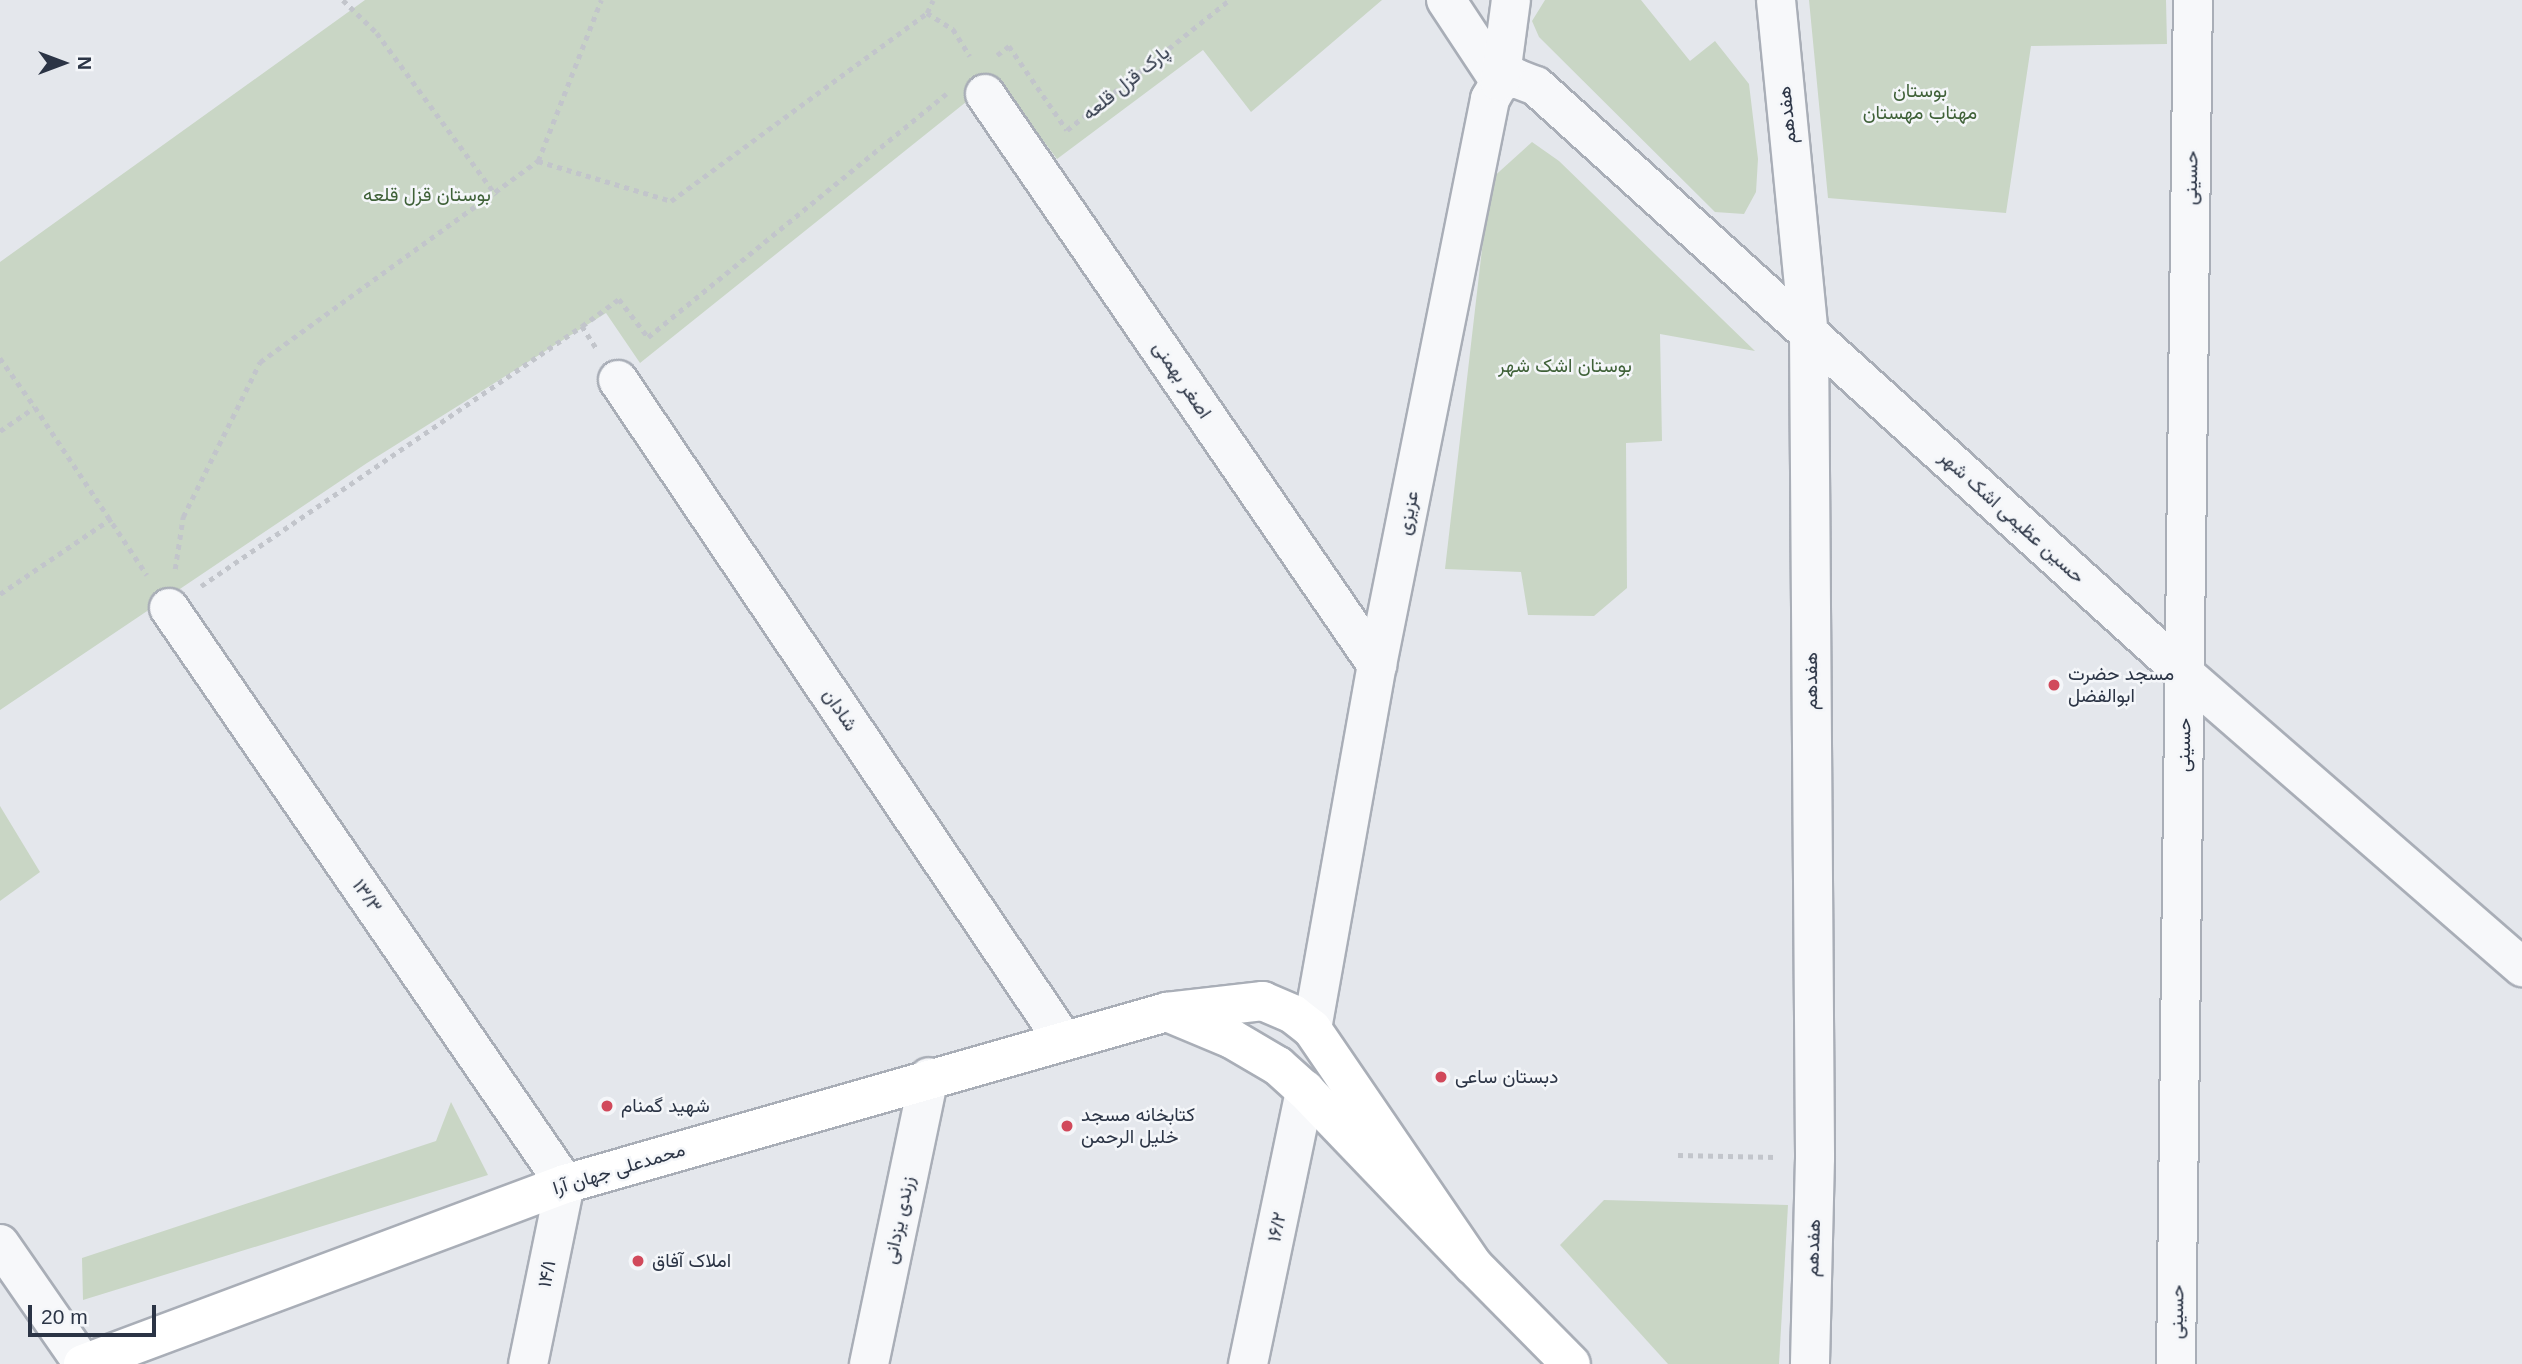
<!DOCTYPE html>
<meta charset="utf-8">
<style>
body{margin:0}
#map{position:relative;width:2522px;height:1364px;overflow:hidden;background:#e4e7ec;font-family:Helvetica,Vazirmatn,sans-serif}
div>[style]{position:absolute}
.green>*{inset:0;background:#c9d6c5}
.path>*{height:4.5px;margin-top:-2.25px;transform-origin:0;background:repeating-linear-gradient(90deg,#c2c5cb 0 5px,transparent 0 10px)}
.roads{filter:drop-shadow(2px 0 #a9aeb7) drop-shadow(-2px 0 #a9aeb7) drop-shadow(0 2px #a9aeb7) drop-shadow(0 -2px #a9aeb7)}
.minor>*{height:38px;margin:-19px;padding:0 19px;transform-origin:19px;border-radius:19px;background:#f7f8fa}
.major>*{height:38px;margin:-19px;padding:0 19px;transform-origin:19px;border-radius:19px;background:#fff}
.dots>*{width:19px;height:19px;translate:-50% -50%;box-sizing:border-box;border:4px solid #f4f6f9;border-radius:50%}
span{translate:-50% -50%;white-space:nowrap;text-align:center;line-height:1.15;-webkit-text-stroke:5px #f4f6f9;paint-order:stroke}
.street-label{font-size:19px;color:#2b3445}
.park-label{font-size:19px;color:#3f6138}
.poi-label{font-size:19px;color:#2b3445}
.left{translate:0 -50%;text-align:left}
.north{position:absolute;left:28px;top:28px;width:70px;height:70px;-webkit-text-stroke:5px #f4f6f9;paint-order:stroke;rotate:90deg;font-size:19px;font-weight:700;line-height:28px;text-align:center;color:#2b3445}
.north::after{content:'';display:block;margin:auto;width:24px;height:32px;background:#2b3445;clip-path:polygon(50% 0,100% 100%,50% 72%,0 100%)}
.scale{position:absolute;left:28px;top:1305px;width:128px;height:32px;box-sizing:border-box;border:4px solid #2b3445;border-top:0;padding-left:9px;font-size:21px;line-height:24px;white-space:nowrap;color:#2b3445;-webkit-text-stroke:5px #f4f6f9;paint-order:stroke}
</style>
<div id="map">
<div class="green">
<div style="clip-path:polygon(365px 0,1382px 0,1251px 112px,1203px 50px,1057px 159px,996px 78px,640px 363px,606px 313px,367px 463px,0 710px,0 262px)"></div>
<div style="clip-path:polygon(1545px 0,1641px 0,1690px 61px,1715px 41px,1749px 84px,1758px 159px,1756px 192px,1744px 214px,1715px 212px,1539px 37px,1532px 21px)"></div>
<div style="clip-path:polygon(1809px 0,2166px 0,2167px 44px,2031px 46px,2006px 213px,1828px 198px)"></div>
<div style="clip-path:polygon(1532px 142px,1559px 161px,1755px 351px,1660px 334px,1662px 441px,1626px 443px,1627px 588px,1594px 616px,1528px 615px,1521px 572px,1445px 569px,1490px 180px)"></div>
<div style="clip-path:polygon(0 806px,40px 872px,0 901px)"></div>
<div style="clip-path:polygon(451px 1102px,488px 1175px,83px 1300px,82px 1258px,436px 1141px)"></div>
<div style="clip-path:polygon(1604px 1200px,1788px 1205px,1779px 1364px,1668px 1364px,1560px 1245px)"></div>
</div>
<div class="path">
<div style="left:343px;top:0;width:47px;rotate:44.1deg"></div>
<div style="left:377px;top:33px;width:201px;rotate:53.7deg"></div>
<div style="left:927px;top:13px;width:31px;rotate:32deg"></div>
<div style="left:953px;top:29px;width:32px;rotate:58deg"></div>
<div style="left:997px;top:55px;width:15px;rotate:-37deg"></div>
<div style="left:1009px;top:46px;width:102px;rotate:55.4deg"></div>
<div style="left:1067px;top:130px;width:208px;rotate:-38.7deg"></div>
<div style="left:538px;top:161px;width:173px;rotate:-68.6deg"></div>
<div style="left:582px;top:326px;width:46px;rotate:-36.1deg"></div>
<div style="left:619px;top:299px;width:48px;rotate:52.7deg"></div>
<div style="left:648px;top:337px;width:385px;rotate:-39.2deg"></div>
<div style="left:0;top:358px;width:60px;rotate:54.5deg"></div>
<div style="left:0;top:431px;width:42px;rotate:-34.4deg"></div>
<div style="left:35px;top:407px;width:202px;rotate:56.3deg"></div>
<div style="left:175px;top:569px;width:53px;rotate:-81.3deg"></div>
<div style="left:183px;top:517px;width:173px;rotate:-63.6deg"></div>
<div style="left:260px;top:362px;width:343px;rotate:-35.9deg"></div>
<div style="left:538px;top:161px;width:139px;rotate:16.7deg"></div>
<div style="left:671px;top:201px;width:318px;rotate:-36.3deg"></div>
<div style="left:927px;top:13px;width:14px;rotate:-65deg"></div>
<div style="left:201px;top:586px;width:461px;rotate:-34.3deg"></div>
<div style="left:582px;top:326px;width:27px;rotate:57deg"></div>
<div style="left:0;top:594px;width:135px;rotate:-34.2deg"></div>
<div style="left:1678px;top:1155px;width:98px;rotate:1.2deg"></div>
</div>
<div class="roads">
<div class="minor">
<div style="left:1446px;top:0;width:98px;rotate:56.6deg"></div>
<div style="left:1776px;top:0;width:336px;rotate:84.4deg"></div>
<div style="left:1809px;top:334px;width:824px;rotate:89.58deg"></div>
<div style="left:1815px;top:1158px;width:206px;rotate:91.4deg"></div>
<div style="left:1500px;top:82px;width:16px;rotate:-15deg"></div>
<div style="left:1515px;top:78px;width:22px;rotate:21deg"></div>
<div style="left:1536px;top:86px;width:876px;rotate:42.18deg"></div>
<div style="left:2185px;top:674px;width:447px;rotate:41deg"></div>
<div style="left:985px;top:94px;width:693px;rotate:55.53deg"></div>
<div style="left:618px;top:380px;width:796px;rotate:56.01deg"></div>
<div style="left:169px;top:608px;width:699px;rotate:55.49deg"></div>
<div style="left:565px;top:1184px;width:184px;rotate:101.6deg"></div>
<div style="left:1312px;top:1029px;width:370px;rotate:-79.9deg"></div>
<div style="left:1377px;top:665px;width:577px;rotate:-78.71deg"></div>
<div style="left:1490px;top:99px;width:20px;rotate:-60deg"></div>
<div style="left:1500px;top:82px;width:83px;rotate:-82.4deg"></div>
<div style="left:0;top:1244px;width:146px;rotate:55.3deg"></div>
<div style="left:869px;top:1364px;width:293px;rotate:-78.2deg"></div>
<div style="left:1248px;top:1364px;width:280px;rotate:-78.2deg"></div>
<div style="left:2176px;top:1364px;width:1364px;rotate:-89.29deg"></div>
</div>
<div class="major">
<div style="left:1473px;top:1265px;width:286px;rotate:-124.3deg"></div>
<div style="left:1312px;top:1029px;width:24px;rotate:-142deg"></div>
<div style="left:1293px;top:1014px;width:33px;rotate:-157deg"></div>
<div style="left:1263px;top:1001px;width:97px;rotate:173.5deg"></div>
<div style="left:1167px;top:1012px;width:70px;rotate:22.6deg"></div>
<div style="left:1232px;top:1039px;width:53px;rotate:30.4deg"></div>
<div style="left:1278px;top:1066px;width:36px;rotate:42deg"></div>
<div style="left:1305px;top:1090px;width:243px;rotate:46.2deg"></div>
<div style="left:1473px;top:1265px;width:139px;rotate:45.3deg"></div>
<div style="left:83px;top:1364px;width:515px;rotate:-20.48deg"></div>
<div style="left:565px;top:1184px;width:626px;rotate:-15.95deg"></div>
</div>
</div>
<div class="dots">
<div style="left:2054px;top:685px;background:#d1495b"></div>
<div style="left:1441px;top:1077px;background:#d1495b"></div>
<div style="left:607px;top:1106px;background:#d1495b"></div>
<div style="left:1067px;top:1126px;background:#d1495b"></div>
<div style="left:638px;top:1261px;background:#d1495b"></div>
</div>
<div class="street-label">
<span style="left:1126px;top:83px;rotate:-39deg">پارک قزل قلعه</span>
<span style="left:1787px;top:115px;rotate:-96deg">هفدهم</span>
<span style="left:2191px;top:178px;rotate:-89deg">حسینی</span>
<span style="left:1182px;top:380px;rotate:56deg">اصغر بهمنی</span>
<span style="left:1408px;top:513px;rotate:-79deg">عزیزی</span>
<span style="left:2012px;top:517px;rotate:42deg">حسین عظیمی اشک شهر</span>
<span style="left:1811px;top:681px;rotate:-90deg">هفدهم</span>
<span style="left:840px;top:710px;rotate:56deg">شادان</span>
<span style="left:2184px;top:745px;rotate:-89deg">حسینی</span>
<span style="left:367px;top:896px;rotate:55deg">۱۳/۳</span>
<span style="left:619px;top:1169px;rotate:-17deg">محمدعلی جهان آرا</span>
<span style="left:899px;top:1220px;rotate:-78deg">زرندی یزدانی</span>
<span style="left:1277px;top:1227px;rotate:-78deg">۱۶/۲</span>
<span style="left:1813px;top:1248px;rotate:-88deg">هفدهم</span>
<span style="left:547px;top:1274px;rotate:-78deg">۱۴/۱</span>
<span style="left:2177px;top:1312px;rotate:-89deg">حسینی</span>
</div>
<div class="park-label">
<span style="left:1920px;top:102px">بوستان<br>مهتاب مهستان</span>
<span style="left:427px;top:195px">بوستان قزل قلعه</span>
<span style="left:1565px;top:366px">بوستان اشک شهر</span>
</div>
<div class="poi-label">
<span class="left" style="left:2068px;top:685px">مسجد حضرت<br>ابوالفضل</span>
<span class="left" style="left:1455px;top:1077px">دبستان ساعی</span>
<span class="left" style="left:621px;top:1106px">شهید گمنام</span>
<span class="left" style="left:1081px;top:1126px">كتابخانه مسجد<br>خليل الرحمن</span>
<span class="left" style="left:652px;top:1261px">املاک آفاق</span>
</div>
<div class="north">N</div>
<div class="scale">20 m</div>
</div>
